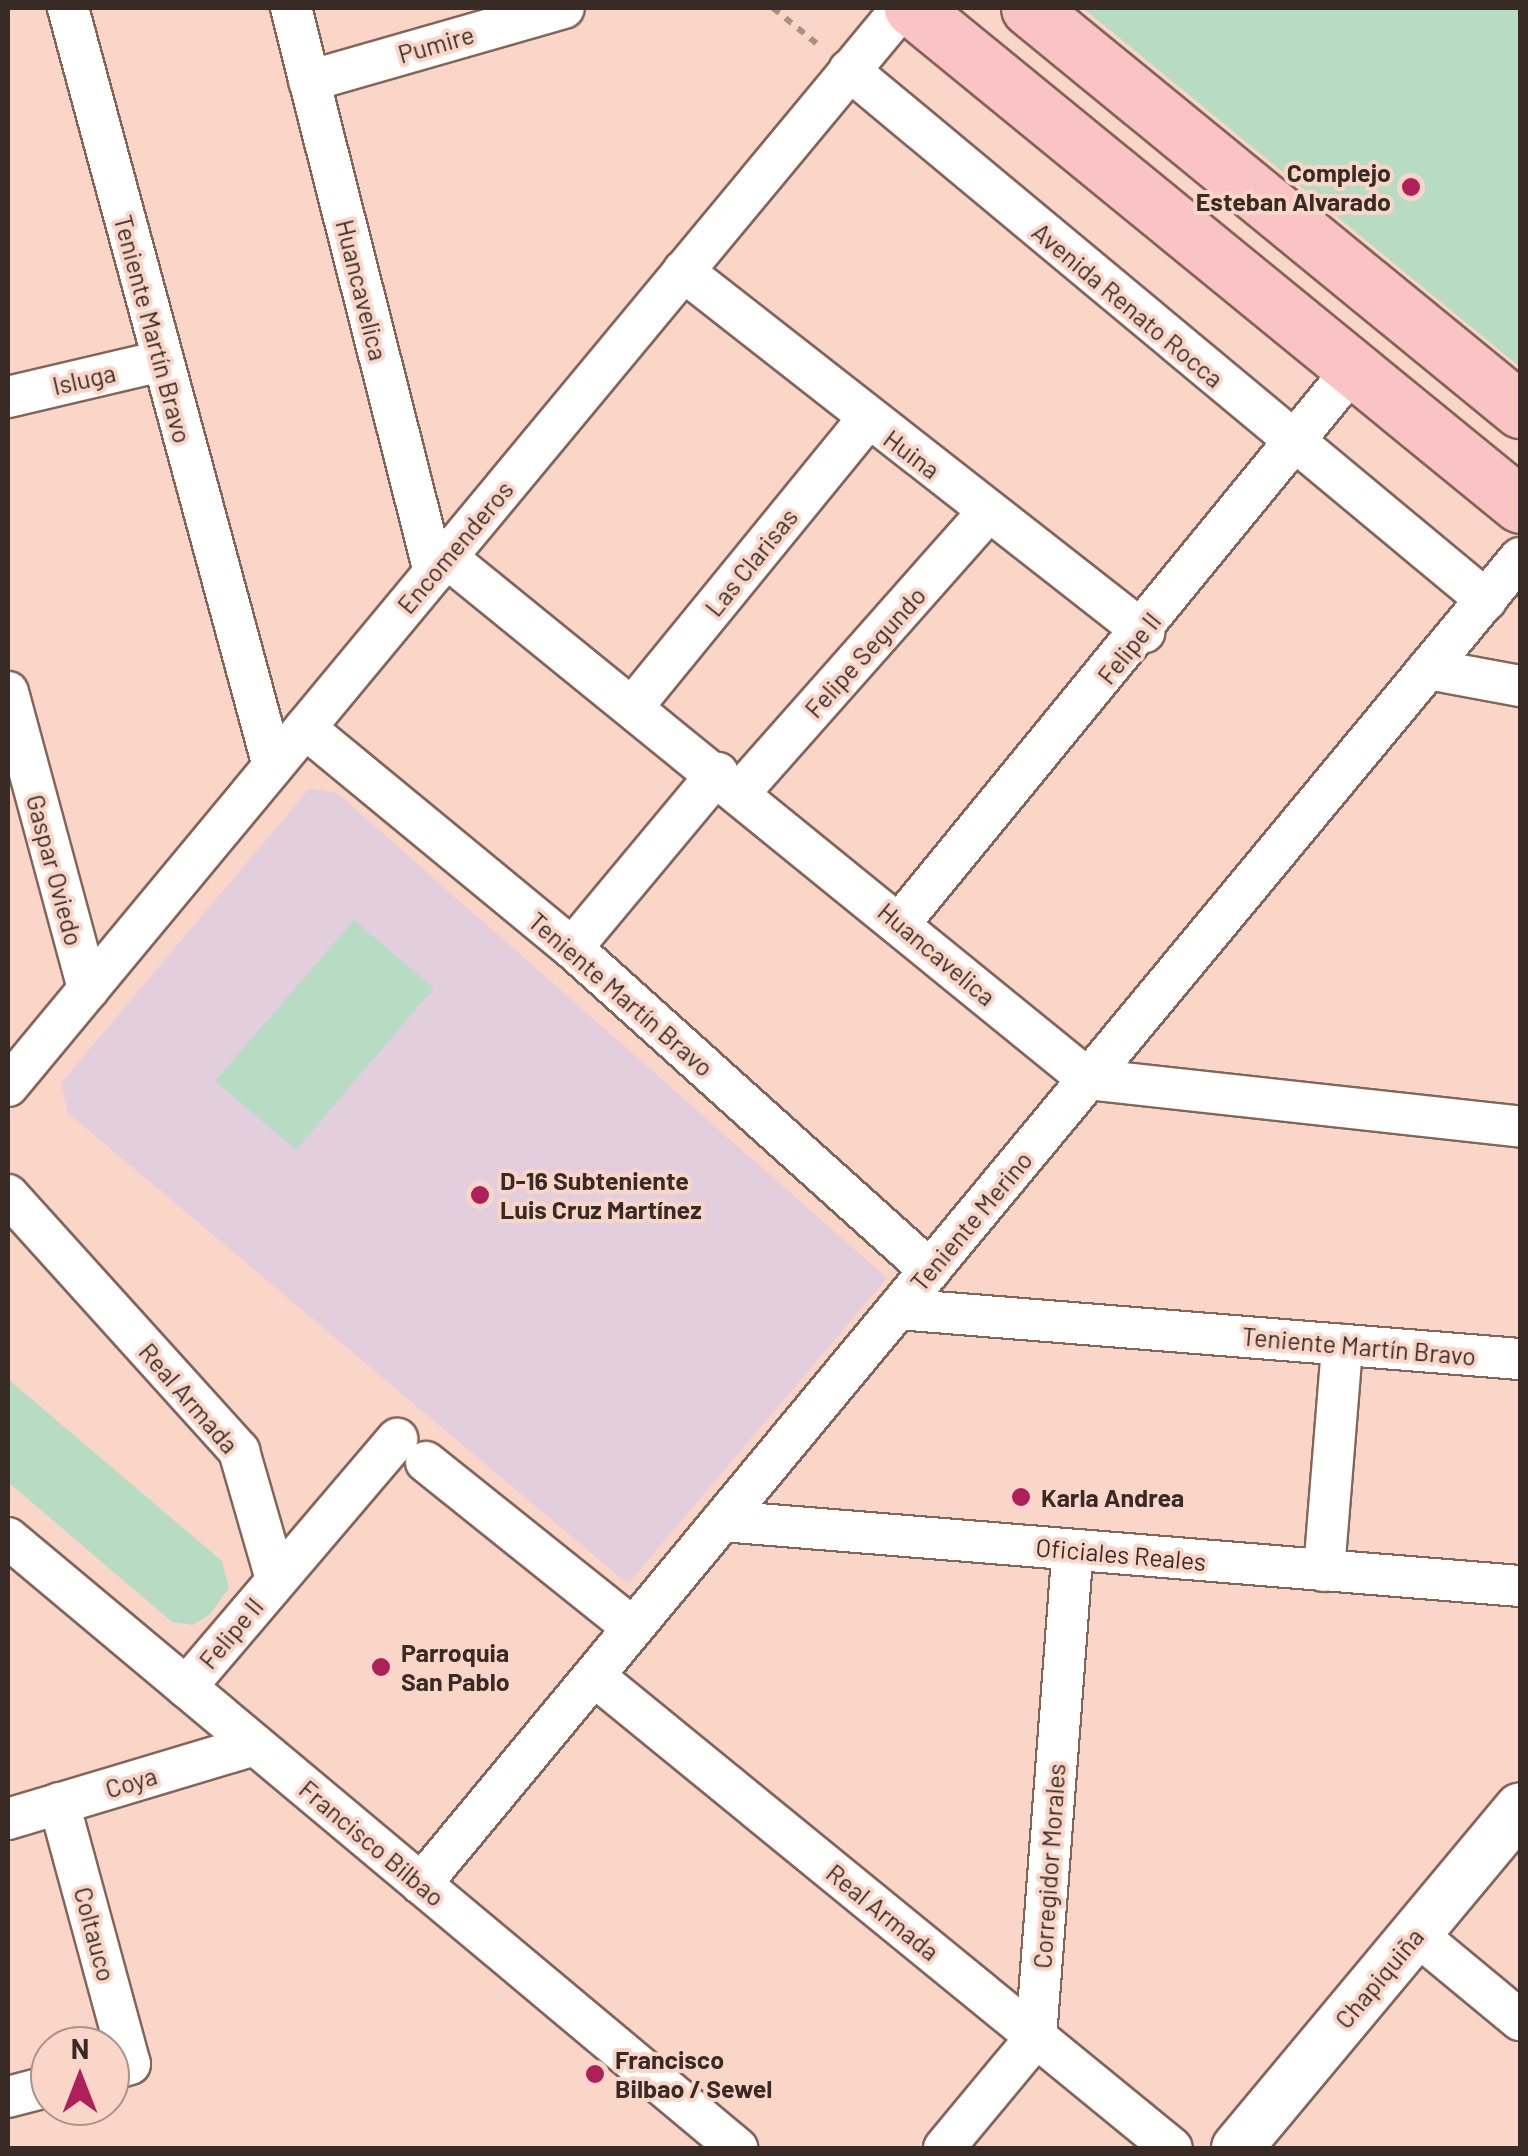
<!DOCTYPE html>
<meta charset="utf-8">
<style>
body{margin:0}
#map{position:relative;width:1528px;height:2156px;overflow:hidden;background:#fad6c8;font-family:Barlow,sans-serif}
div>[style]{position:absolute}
.education>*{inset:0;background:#e2cedd}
.green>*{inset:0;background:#b8dcc3}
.path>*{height:6px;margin-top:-3px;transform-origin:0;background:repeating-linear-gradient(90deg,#ab9086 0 8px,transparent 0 16px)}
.roads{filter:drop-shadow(2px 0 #846559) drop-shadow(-2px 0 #846559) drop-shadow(0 2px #846559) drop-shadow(0 -2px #846559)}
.minor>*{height:40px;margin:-20px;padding:0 20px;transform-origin:20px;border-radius:20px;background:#fff}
.tertiary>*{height:50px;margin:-25px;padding:0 25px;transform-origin:25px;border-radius:25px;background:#fff}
.primary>*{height:55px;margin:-27.5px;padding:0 27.5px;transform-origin:27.5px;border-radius:27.5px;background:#fac4c6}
.dots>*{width:28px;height:28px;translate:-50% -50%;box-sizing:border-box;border:5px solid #fad6c8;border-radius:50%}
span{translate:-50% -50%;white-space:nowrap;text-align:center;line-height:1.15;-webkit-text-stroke:8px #fad6c8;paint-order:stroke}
.street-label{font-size:25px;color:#382b26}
.poi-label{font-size:25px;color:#382b26;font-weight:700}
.right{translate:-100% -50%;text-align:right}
.left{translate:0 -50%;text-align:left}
.frame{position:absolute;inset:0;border:10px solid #382b26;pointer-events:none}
.north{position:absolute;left:30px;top:2026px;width:100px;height:100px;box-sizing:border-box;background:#fad6c8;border:2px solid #ac9287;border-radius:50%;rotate:0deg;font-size:28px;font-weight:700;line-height:40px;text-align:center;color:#382b26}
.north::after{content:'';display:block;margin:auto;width:35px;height:45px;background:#ae2059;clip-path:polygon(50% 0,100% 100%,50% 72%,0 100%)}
</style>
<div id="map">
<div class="education">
<div style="clip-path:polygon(309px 789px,336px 792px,887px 1278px,628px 1584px,68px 1113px,61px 1083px)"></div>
</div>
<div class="green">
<div style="clip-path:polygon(1083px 8px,1520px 8px,1520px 367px)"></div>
<div style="clip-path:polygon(354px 920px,434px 988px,296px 1150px,215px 1081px)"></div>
<div style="clip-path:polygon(8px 1379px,222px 1561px,229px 1588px,210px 1614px,193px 1625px,172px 1622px,8px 1482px)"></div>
</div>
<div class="path">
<div style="left:773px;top:8px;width:62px;rotate:39.1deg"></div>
</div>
<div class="roads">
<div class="minor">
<div style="left:68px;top:8px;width:785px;rotate:74.87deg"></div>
<div style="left:291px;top:8px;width:582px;rotate:75.77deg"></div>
<div style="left:849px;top:70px;width:829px;rotate:39.76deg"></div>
<div style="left:309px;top:81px;width:265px;rotate:-16deg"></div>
<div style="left:683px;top:271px;width:586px;rotate:38.06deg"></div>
<div style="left:8px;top:397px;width:157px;rotate:-13.2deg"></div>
<div style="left:446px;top:557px;width:827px;rotate:39.11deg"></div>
<div style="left:1088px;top:1079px;width:435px;rotate:6.3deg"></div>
<div style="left:1428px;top:669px;width:94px;rotate:10.5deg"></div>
<div style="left:8px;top:692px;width:308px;rotate:74.9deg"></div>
<div style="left:635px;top:704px;width:367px;rotate:-50.8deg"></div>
<div style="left:305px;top:728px;width:346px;rotate:39.5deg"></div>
<div style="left:572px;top:948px;width:482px;rotate:42deg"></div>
<div style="left:741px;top:791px;width:373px;rotate:-48.5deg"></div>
<div style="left:900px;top:923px;width:716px;rotate:-50.73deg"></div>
<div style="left:572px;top:948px;width:228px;rotate:-50.2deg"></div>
<div style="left:8px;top:1086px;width:1400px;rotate:-50.33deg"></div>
<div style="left:8px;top:1195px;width:345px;rotate:47.9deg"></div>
<div style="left:239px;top:1451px;width:133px;rotate:73.9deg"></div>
<div style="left:898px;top:1309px;width:624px;rotate:4.6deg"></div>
<div style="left:426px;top:1462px;width:265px;rotate:38.7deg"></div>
<div style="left:722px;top:1521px;width:801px;rotate:4.66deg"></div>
<div style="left:8px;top:1538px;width:951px;rotate:39.92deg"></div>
<div style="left:1324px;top:1571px;width:227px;rotate:-85.4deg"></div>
<div style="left:594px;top:1676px;width:746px;rotate:39.24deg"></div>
<div style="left:186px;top:1687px;width:326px;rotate:-49.6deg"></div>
<div style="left:59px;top:1803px;width:270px;rotate:74.8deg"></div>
<div style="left:130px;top:2064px;width:21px;rotate:163deg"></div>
<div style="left:8px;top:1819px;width:258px;rotate:-16.7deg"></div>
<div style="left:421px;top:1884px;width:1722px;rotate:-50.35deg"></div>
<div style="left:1416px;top:1934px;width:135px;rotate:39.6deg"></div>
<div style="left:8px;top:2097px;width:43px;rotate:-14.7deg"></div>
<div style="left:944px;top:2148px;width:144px;rotate:-50.3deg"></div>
<div style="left:1036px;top:2037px;width:488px;rotate:-85.7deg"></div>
</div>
<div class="tertiary">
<div style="left:1237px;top:2148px;width:442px;rotate:-50.2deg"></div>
</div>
<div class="primary">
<div style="left:912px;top:8px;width:785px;rotate:39.26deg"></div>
<div style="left:1029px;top:8px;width:635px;rotate:39.31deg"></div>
</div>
</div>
<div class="dots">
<div style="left:1411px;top:187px;background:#ae2059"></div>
<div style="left:480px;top:1195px;background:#ae2059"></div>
<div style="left:1021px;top:1497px;background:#ae2059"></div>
<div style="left:381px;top:1667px;background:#ae2059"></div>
<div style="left:595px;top:2074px;background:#ae2059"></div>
</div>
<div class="street-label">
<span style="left:436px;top:44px;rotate:-16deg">Pumire</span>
<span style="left:362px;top:290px;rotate:76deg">Huancavelica</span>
<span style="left:1128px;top:305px;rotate:40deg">Avenida Renato Rocca</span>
<span style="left:153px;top:329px;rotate:75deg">Teniente Martín Bravo</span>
<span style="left:84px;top:379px;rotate:-13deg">Isluga</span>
<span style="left:912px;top:454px;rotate:37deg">Huina</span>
<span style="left:455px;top:547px;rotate:-50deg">Encomenderos</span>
<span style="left:751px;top:562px;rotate:-51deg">Las Clarisas</span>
<span style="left:1129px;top:648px;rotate:-51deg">Felipe II</span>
<span style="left:865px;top:652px;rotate:-48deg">Felipe Segundo</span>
<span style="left:55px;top:870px;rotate:75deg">Gaspar Oviedo</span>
<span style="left:937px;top:954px;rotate:40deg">Huancavelica</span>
<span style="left:621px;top:994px;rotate:41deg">Teniente Martín Bravo</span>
<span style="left:971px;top:1221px;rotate:-50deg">Teniente Merino</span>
<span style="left:1359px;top:1346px;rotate:5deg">Teniente Martín Bravo</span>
<span style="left:189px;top:1398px;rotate:49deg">Real Armada</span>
<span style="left:1121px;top:1554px;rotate:5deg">Oficiales Reales</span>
<span style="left:231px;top:1633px;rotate:-50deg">Felipe II</span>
<span style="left:131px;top:1782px;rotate:-17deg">Coya</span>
<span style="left:372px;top:1843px;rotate:40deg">Francisco Bilbao</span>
<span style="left:1049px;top:1866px;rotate:-86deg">Corregidor Morales</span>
<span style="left:883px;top:1912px;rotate:39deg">Real Armada</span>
<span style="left:95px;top:1934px;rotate:75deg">Coltauco</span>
<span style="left:1379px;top:1978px;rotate:-50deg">Chapiquiña</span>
</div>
<div class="poi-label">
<span class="right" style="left:1391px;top:187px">Complejo<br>Esteban Alvarado</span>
<span class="left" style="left:500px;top:1195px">D-16 Subteniente<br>Luis Cruz Martínez</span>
<span class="left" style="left:1041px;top:1497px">Karla Andrea</span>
<span class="left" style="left:401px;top:1667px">Parroquia<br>San Pablo</span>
<span class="left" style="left:615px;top:2074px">Francisco<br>Bilbao / Sewel</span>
</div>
<div class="frame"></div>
<div class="north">N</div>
</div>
